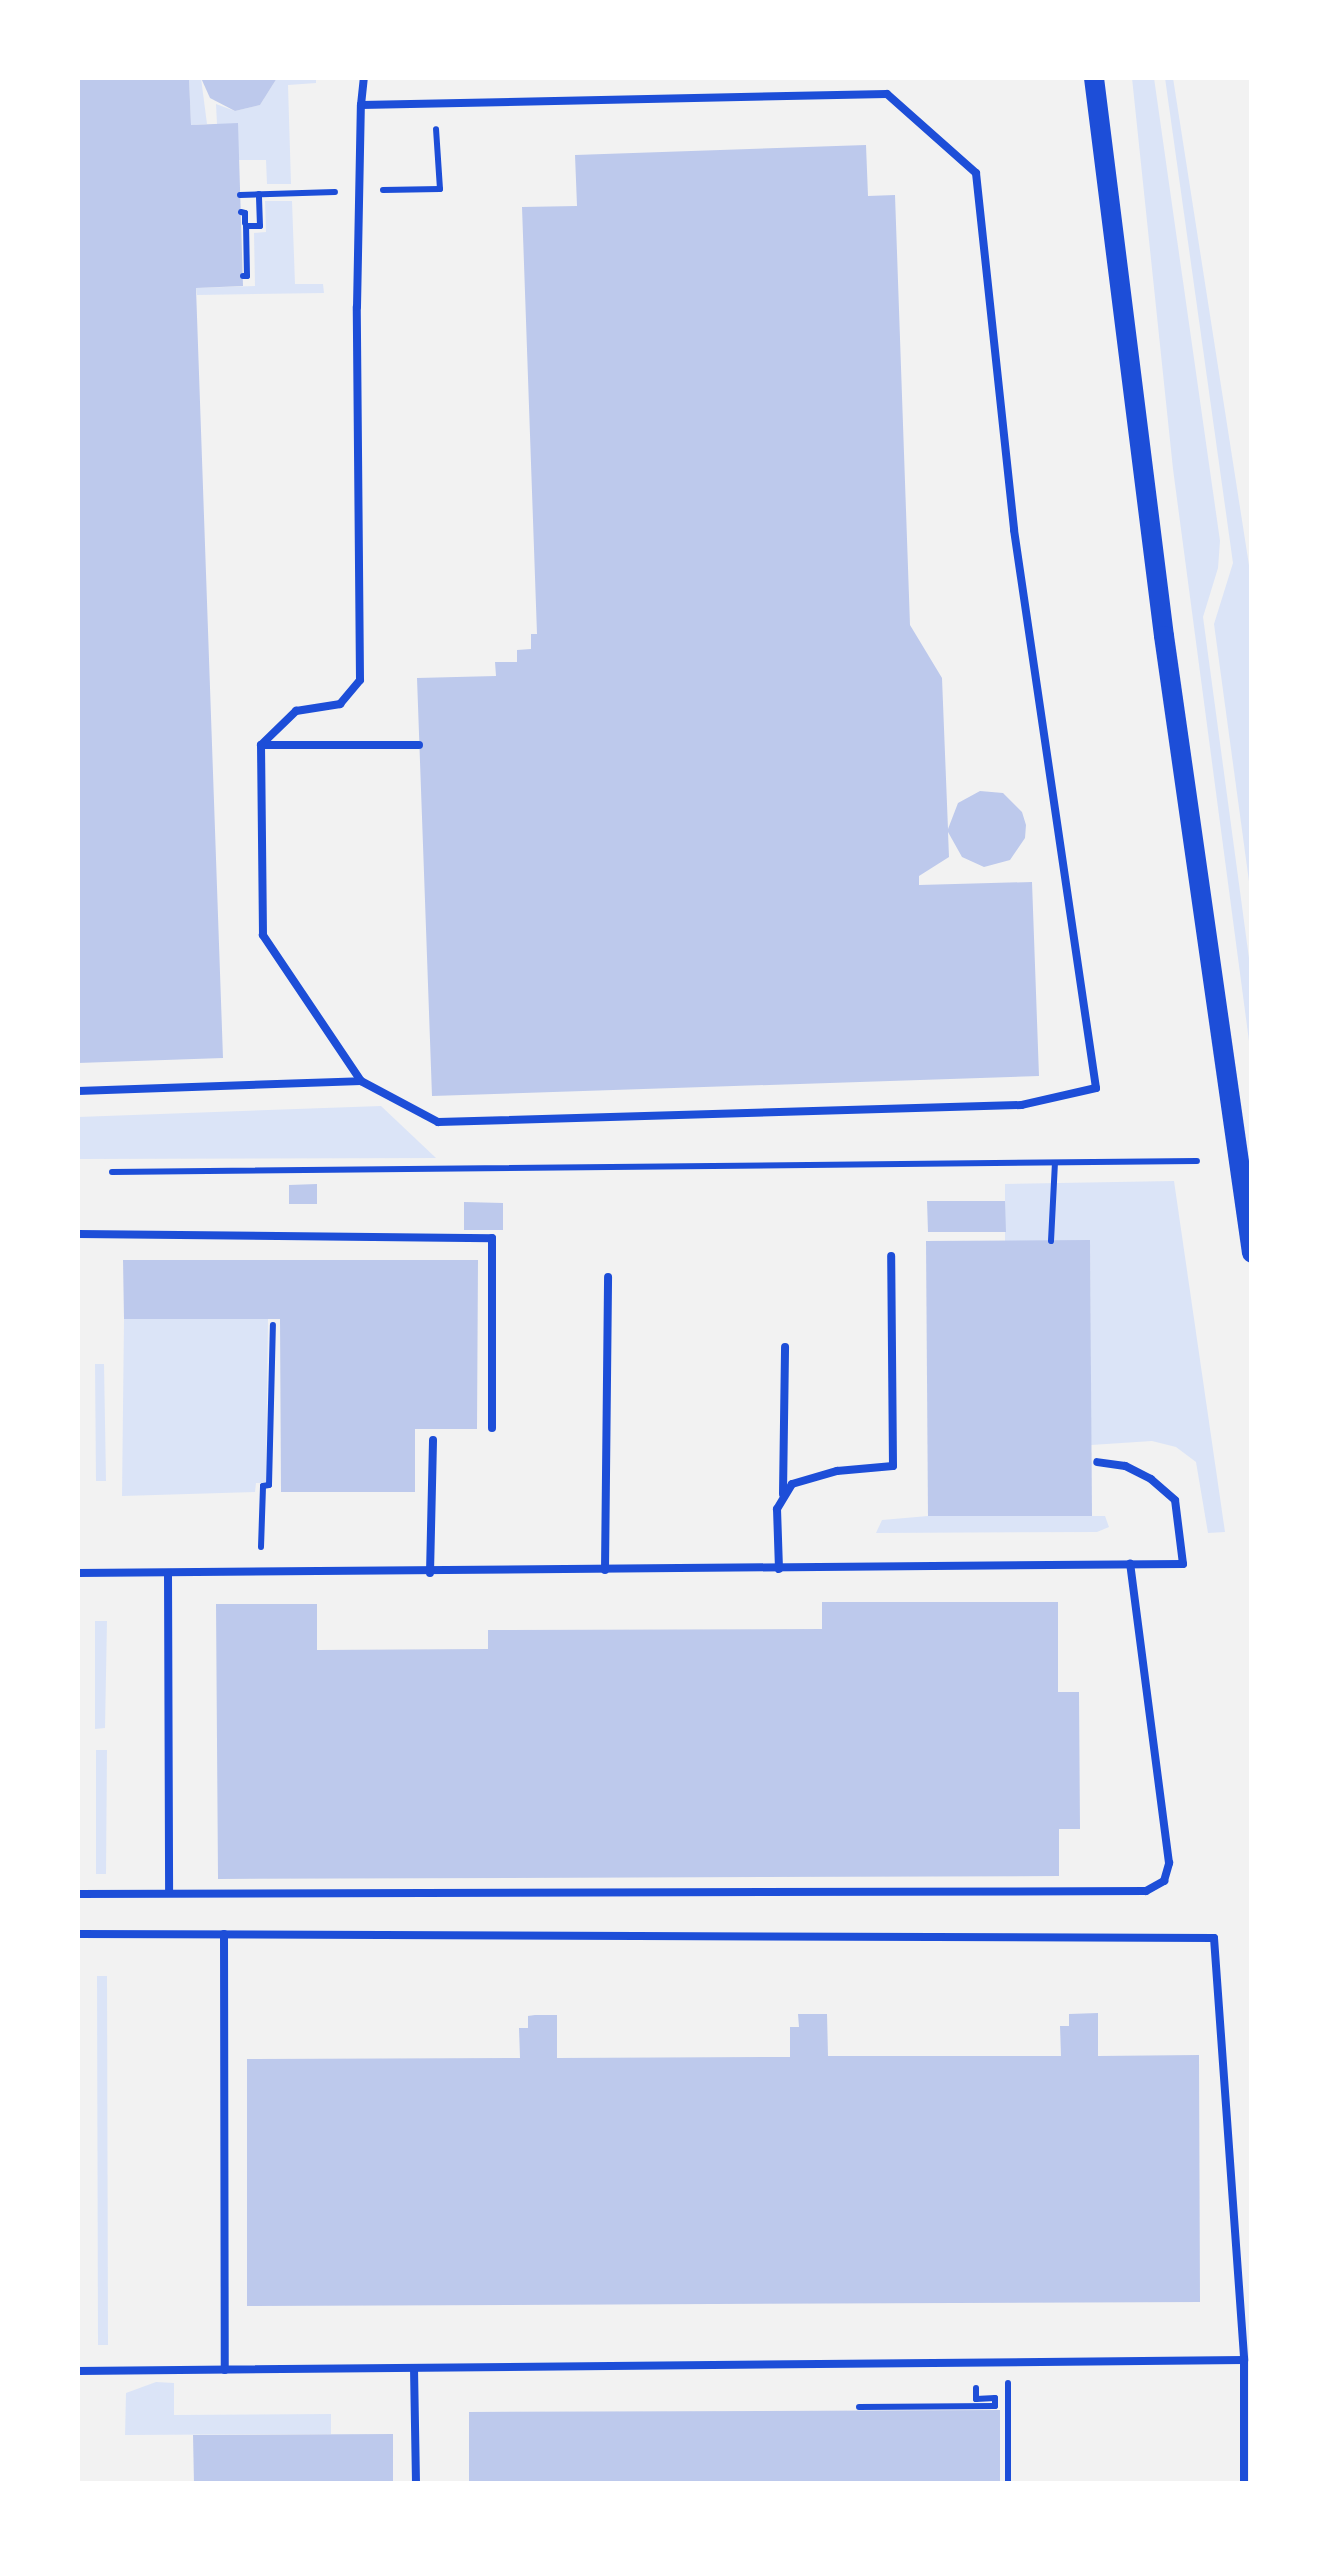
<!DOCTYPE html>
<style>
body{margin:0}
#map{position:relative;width:1329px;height:2561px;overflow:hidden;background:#f2f2f2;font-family:Karla,sans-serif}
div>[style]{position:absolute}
.green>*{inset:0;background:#dbe4f7}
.building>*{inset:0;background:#bdc9ec}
.path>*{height:6px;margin:-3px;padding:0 3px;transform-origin:3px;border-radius:3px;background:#1d4ed8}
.service>*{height:8px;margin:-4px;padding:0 4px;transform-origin:4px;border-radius:4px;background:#1d4ed8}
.secondary>*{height:20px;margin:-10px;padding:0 10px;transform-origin:10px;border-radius:10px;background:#1d4ed8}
span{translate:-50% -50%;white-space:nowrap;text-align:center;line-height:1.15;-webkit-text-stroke:9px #fff;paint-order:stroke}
.frame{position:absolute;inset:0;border:80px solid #fff;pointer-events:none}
</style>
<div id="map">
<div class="green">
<div style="clip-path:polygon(189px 78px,201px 78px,207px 124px,191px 125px)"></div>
<div style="clip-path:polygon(277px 78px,316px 78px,316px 83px,288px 85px,291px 184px,267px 184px,266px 160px,238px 160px,217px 124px,216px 104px,235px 111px,260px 105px)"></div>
<div style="clip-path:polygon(1132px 78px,1154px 78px,1220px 541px,1218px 568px,1203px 617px,1251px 973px,1251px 1056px,1173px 469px)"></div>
<div style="clip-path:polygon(1165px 78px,1173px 78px,1251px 578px,1251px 896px,1214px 624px,1233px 563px)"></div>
<div style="clip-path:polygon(265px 201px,292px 201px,295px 284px,323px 284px,324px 293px,197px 295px,196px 288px,255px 286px,254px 233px,266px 232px)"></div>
<div style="clip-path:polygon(381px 1106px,436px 1158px,78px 1159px,78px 1117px)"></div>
<div style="clip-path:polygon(1174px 1181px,1225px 1532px,1208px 1533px,1196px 1462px,1176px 1447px,1152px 1441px,1091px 1445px,1090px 1241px,1005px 1241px,1005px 1184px)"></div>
<div style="clip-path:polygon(268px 1318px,266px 1483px,256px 1483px,255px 1492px,122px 1496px,124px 1319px)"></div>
<div style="clip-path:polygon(95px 1364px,104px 1364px,106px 1481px,96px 1481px)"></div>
<div style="clip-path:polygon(928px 1516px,1105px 1516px,1109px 1527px,1097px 1532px,876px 1533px,882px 1520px)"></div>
<div style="clip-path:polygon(95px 1621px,107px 1621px,105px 1728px,95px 1729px)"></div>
<div style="clip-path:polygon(96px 1750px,107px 1750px,106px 1874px,96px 1874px)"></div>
<div style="clip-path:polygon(97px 1976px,107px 1976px,108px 2345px,98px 2345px)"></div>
<div style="clip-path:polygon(156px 2382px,174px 2383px,174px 2415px,331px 2414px,331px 2434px,125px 2435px,126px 2393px)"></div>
</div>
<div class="building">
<div style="clip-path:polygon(78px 78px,189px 78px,191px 125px,238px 123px,243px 286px,196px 288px,223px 1058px,78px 1063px)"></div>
<div style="clip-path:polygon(201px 78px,277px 78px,260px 105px,235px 111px,210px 98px)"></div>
<div style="clip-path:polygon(866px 145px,868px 196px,895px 195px,910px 625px,942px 678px,948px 829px,958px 803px,980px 791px,1003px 793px,1022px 812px,1026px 825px,1025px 838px,1010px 860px,984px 867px,962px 857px,948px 832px,949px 857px,919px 876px,919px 885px,1032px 882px,1039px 1076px,432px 1096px,417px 678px,496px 676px,495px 662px,517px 662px,517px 650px,531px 649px,531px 634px,537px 634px,522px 207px,577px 206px,575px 155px)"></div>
<div style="clip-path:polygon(317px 1184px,317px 1204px,289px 1204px,289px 1185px)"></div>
<div style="clip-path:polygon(927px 1201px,1005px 1201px,1006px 1232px,928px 1232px)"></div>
<div style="clip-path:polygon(464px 1202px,503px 1203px,503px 1230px,464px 1230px)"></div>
<div style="clip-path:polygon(1090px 1240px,1092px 1516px,928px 1516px,926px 1241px)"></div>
<div style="clip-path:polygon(123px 1260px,478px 1260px,477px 1429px,415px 1429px,415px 1492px,281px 1492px,280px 1319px,124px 1319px)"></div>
<div style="clip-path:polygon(822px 1602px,1058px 1602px,1058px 1692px,1079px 1692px,1080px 1829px,1059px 1829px,1059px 1876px,218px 1879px,216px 1604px,317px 1604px,317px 1650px,488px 1649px,488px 1630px,822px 1629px)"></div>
<div style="clip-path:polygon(1098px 2013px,1098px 2056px,1199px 2055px,1200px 2302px,247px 2306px,247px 2059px,520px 2058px,519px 2028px,528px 2028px,528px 2016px,535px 2015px,557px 2015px,557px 2058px,790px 2057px,790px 2027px,799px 2027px,798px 2014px,827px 2014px,828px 2056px,1061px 2056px,1060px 2026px,1069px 2026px,1069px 2014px)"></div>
<div style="clip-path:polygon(1000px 2410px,1000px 2484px,469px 2484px,469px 2412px)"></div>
<div style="clip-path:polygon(393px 2434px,393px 2484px,194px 2484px,193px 2435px)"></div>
</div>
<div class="path">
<div style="left:383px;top:190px;width:57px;rotate:-1deg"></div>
<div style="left:440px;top:189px;width:60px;rotate:-93.8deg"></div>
<div style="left:240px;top:195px;width:95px;rotate:-1.8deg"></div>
<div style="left:241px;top:212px;width:4px;rotate:14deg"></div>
<div style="left:245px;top:213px;width:10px;rotate:90deg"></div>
<div style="left:243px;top:276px;width:4px"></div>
<div style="left:247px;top:276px;width:50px;rotate:-91.1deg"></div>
<div style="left:246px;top:226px;width:14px"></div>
<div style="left:260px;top:226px;width:32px;rotate:-92deg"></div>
<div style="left:112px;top:1172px;width:1085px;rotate:-0.58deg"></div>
<div style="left:1051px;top:1241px;width:78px;rotate:-87.1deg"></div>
<div style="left:261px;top:1547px;width:61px;rotate:-88.1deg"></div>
<div style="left:263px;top:1486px;width:6px;rotate:-9deg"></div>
<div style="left:269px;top:1485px;width:160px;rotate:-88.6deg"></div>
<div style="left:1008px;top:2383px;width:101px;rotate:90deg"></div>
<div style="left:859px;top:2407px;width:136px;rotate:-0.4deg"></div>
<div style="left:995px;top:2406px;width:8px;rotate:-90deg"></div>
<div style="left:995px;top:2398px;width:19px;rotate:177deg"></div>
<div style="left:976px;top:2399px;width:11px;rotate:-90deg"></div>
</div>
<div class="service">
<div style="left:361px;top:105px;width:526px;rotate:-1.2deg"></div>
<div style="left:887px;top:94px;width:119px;rotate:41.6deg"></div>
<div style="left:976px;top:173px;width:359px;rotate:83.9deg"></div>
<div style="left:1014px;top:530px;width:564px;rotate:81.64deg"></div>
<div style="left:1096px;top:1088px;width:76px;rotate:167.1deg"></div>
<div style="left:1022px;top:1105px;width:584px;rotate:178.33deg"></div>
<div style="left:438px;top:1122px;width:87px;rotate:-152deg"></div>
<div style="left:361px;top:1081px;width:176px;rotate:-123.9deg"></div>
<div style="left:263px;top:935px;width:190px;rotate:-90.6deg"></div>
<div style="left:261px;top:745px;width:49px;rotate:-44.2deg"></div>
<div style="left:296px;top:711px;width:45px;rotate:-9deg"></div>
<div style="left:340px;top:704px;width:31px;rotate:-50deg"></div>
<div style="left:360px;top:680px;width:373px;rotate:-90.5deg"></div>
<div style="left:357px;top:307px;width:202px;rotate:-88.9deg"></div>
<div style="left:361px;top:105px;width:27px;rotate:-84deg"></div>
<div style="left:261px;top:745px;width:158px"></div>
<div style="left:78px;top:1091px;width:283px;rotate:-2deg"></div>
<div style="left:78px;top:1234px;width:414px;rotate:0.6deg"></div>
<div style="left:492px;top:1238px;width:190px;rotate:90deg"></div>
<div style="left:783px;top:1494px;width:147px;rotate:-89.2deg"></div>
<div style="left:779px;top:1569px;width:60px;rotate:-91.9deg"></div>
<div style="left:777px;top:1509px;width:29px;rotate:-59deg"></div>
<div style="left:792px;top:1484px;width:47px;rotate:-16.1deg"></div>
<div style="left:837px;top:1471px;width:56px;rotate:-5.1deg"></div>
<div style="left:893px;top:1466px;width:210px;rotate:-90.5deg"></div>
<div style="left:605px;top:1570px;width:293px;rotate:-89.4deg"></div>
<div style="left:78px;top:1573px;width:1105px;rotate:-0.47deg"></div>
<div style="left:1183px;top:1564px;width:64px;rotate:-97.1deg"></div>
<div style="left:1175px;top:1500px;width:32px;rotate:-139deg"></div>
<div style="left:1151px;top:1479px;width:29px;rotate:-153deg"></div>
<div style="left:1125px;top:1466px;width:28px;rotate:-172deg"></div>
<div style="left:168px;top:1573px;width:320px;rotate:89.8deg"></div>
<div style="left:430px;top:1573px;width:133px;rotate:-88.7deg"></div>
<div style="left:78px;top:1894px;width:1068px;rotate:-0.16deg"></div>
<div style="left:1146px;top:1891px;width:21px;rotate:-29deg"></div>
<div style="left:1164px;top:1881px;width:19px;rotate:-74deg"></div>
<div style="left:1169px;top:1863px;width:302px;rotate:-97.4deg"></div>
<div style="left:78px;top:1934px;width:1136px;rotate:0.2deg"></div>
<div style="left:1214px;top:1938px;width:423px;rotate:85.9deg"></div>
<div style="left:1244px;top:2360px;width:124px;rotate:90deg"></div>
<div style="left:224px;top:1934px;width:436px;rotate:89.9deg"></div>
<div style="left:414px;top:2368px;width:116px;rotate:89deg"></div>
<div style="left:78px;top:2371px;width:1166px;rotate:-0.54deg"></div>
</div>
<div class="secondary">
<div style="left:1094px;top:78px;width:562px;rotate:82.85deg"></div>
<div style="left:1164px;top:636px;width:623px;rotate:81.88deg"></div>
</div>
<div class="frame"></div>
</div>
